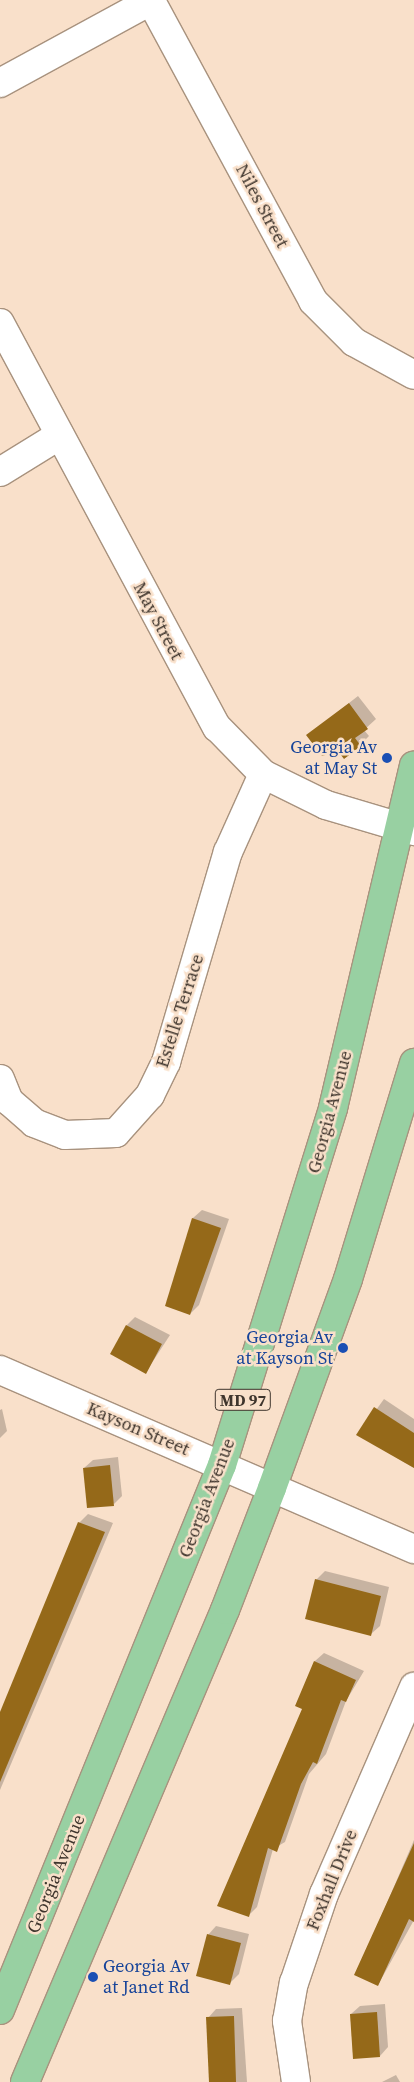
<!DOCTYPE html>
<style>
body{margin:0}
#map{position:relative;width:414px;height:2082px;overflow:hidden;background:#f9e0ca;font-family:"Source Serif 4",serif}
div>[style]{position:absolute}
.shadow>*{inset:0;background:#0003}
.building>*{inset:0;background:#956919}
.roads{filter:drop-shadow(1px 0 #a8927e) drop-shadow(-1px 0 #a8927e) drop-shadow(0 1px #a8927e) drop-shadow(0 -1px #a8927e)}
.minor>*{height:28px;margin:-14px;padding:0 14px;transform-origin:14px;border-radius:14px;background:#fff}
.major>*{height:28px;margin:-14px;padding:0 14px;transform-origin:14px;border-radius:14px;background:#98d0a2}
.dots>*{width:14px;height:14px;translate:-50% -50%;box-sizing:border-box;border:2px solid #f9e0ca;border-radius:50%}
span{translate:-50% -50%;white-space:nowrap;text-align:center;line-height:1.15;-webkit-text-stroke:5px #f9e0ca;paint-order:stroke}
.shield-label span{padding:1px 4px;background:#f9e0ca;border:1px solid;border-radius:4px;-webkit-text-stroke-width:0}
.shield-label{font-size:16px;color:#3f352d;font-weight:700}
.street-label{font-size:18px;color:#3f352d}
.transit-label{font-size:18px;color:#164399}
.right{translate:-100% -50%;text-align:right}
.left{translate:0 -50%;text-align:left}
</style>
<div id="map">
<div class="shadow">
<div style="clip-path:polygon(358px 696px,376px 719px,364px 730px,369px 736px,360px 745px,344px 757px,308px 735px)"></div>
<div style="clip-path:polygon(202px 1210px,229px 1219px,199px 1305px,190px 1314px,167px 1305px,193px 1218px)"></div>
<div style="clip-path:polygon(135px 1317px,170px 1335px,146px 1372px,127px 1325px)"></div>
<div style="clip-path:polygon(384px 1399px,414px 1419px,414px 1468px,358px 1435px)"></div>
<div style="clip-path:polygon(2px 1409px,7px 1431px,0 1438px,0 1410px)"></div>
<div style="clip-path:polygon(118px 1457px,122px 1496px,114px 1504px,84px 1468px,93px 1460px)"></div>
<div style="clip-path:polygon(88px 1514px,113px 1523px,0 1790px,0 1719px,79px 1523px)"></div>
<div style="clip-path:polygon(325px 1571px,389px 1587px,380px 1626px,371px 1634px,316px 1580px)"></div>
<div style="clip-path:polygon(324px 1653px,364px 1671px,346px 1701px,326px 1754px,309px 1774px,285px 1842px,273px 1849px,257px 1907px,249px 1915px,315px 1661px)"></div>
<div style="clip-path:polygon(414px 1840px,414px 1920px,378px 1985px,356px 1975px)"></div>
<div style="clip-path:polygon(216px 1926px,249px 1934px,239px 1974px,230px 1983px,208px 1935px)"></div>
<div style="clip-path:polygon(385px 2004px,388px 2047px,380px 2056px,351px 2014px,360px 2006px)"></div>
<div style="clip-path:polygon(242px 2008px,247px 2082px,211px 2082px,208px 2018px,216px 2009px)"></div>
<div style="clip-path:polygon(396px 2075px,400px 2082px,382px 2082px)"></div>
</div>
<div class="building">
<div style="clip-path:polygon(349px 703px,368px 729px,355px 738px,361px 746px,344px 759px,338px 751px,322px 756px,306px 735px)"></div>
<div style="clip-path:polygon(192px 1218px,221px 1228px,190px 1315px,165px 1306px)"></div>
<div style="clip-path:polygon(126px 1325px,162px 1344px,146px 1374px,110px 1354px)"></div>
<div style="clip-path:polygon(374px 1407px,414px 1433px,414px 1468px,356px 1435px)"></div>
<div style="clip-path:polygon(110px 1465px,114px 1506px,87px 1508px,83px 1468px)"></div>
<div style="clip-path:polygon(78px 1522px,105px 1532px,0 1782px,0 1712px)"></div>
<div style="clip-path:polygon(315px 1579px,381px 1596px,371px 1636px,305px 1619px)"></div>
<div style="clip-path:polygon(314px 1661px,356px 1680px,346px 1702px,341px 1700px,317px 1764px,313px 1762px,301px 1784px,277px 1852px,268px 1848px,249px 1917px,217px 1906px,302px 1709px,295px 1706px)"></div>
<div style="clip-path:polygon(414px 1843px,414px 1922px,409px 1919px,378px 1986px,354px 1975px)"></div>
<div style="clip-path:polygon(207px 1934px,241px 1943px,230px 1985px,196px 1976px)"></div>
<div style="clip-path:polygon(377px 2012px,380px 2057px,353px 2059px,350px 2014px)"></div>
<div style="clip-path:polygon(234px 2016px,236px 2082px,209px 2082px,206px 2017px)"></div>
</div>
<div class="roads">
<div class="minor">
<div style="left:151px;top:1px;width:341px;rotate:61.6deg"></div>
<div style="left:313px;top:301px;width:58px;rotate:45deg"></div>
<div style="left:354px;top:342px;width:68px;rotate:28.8deg"></div>
<div style="left:0;top:83px;width:173px;rotate:-28.6deg"></div>
<div style="left:0;top:323px;width:459px;rotate:61.8deg"></div>
<div style="left:217px;top:727px;width:66px;rotate:45.6deg"></div>
<div style="left:263px;top:774px;width:70px;rotate:26.2deg"></div>
<div style="left:326px;top:805px;width:92px;rotate:16.5deg"></div>
<div style="left:0;top:472px;width:70px;rotate:-31.7deg"></div>
<div style="left:0;top:1079px;width:24px;rotate:68deg"></div>
<div style="left:9px;top:1101px;width:33px;rotate:41deg"></div>
<div style="left:34px;top:1123px;width:33px;rotate:21deg"></div>
<div style="left:65px;top:1135px;width:51px;rotate:-2.2deg"></div>
<div style="left:116px;top:1133px;width:51px;rotate:-48.2deg"></div>
<div style="left:150px;top:1095px;width:37px;rotate:-64deg"></div>
<div style="left:166px;top:1062px;width:219px;rotate:-73.6deg"></div>
<div style="left:228px;top:852px;width:85px;rotate:-65.8deg"></div>
<div style="left:0;top:1370px;width:451px;rotate:23.4deg"></div>
<div style="left:296px;top:2082px;width:62px;rotate:-98.4deg"></div>
<div style="left:287px;top:2021px;width:39px;rotate:-80deg"></div>
<div style="left:294px;top:1983px;width:94px;rotate:-71.4deg"></div>
<div style="left:324px;top:1894px;width:226px;rotate:-66.5deg"></div>
</div>
<div class="major">
<div style="left:0;top:2010px;width:588px;rotate:-67.84deg"></div>
<div style="left:222px;top:1465px;width:374px;rotate:-72.7deg"></div>
<div style="left:333px;top:1108px;width:352px;rotate:-76.7deg"></div>
<div style="left:25px;top:2082px;width:513px;rotate:-67.04deg"></div>
<div style="left:225px;top:1610px;width:131px;rotate:-68.9deg"></div>
<div style="left:272px;top:1488px;width:222px;rotate:-70deg"></div>
<div style="left:348px;top:1279px;width:226px;rotate:-73deg"></div>
</div>
</div>
<div class="dots">
<div style="left:387px;top:758px;background:#1a4fb4"></div>
<div style="left:343px;top:1348px;background:#1a4fb4"></div>
<div style="left:93px;top:1977px;background:#1a4fb4"></div>
</div>
<div class="shield-label">
<span style="left:243px;top:1400px">MD 97</span>
</div>
<div class="street-label">
<span style="left:262px;top:206px;rotate:62deg">Niles Street</span>
<span style="left:158px;top:621px;rotate:62deg">May Street</span>
<span style="left:180px;top:1011px;rotate:-72deg">Estelle Terrace</span>
<span style="left:330px;top:1112px;rotate:-75deg">Georgia Avenue</span>
<span style="left:138px;top:1429px;rotate:23deg">Kayson Street</span>
<span style="left:207px;top:1498px;rotate:-69deg">Georgia Avenue</span>
<span style="left:56px;top:1874px;rotate:-68deg">Georgia Avenue</span>
<span style="left:332px;top:1880px;rotate:-68deg">Foxhall Drive</span>
</div>
<div class="transit-label">
<span class="right" style="left:377px;top:758px">Georgia Av<br>at May St</span>
<span class="right" style="left:333px;top:1348px">Georgia Av<br>at Kayson St</span>
<span class="left" style="left:103px;top:1977px">Georgia Av<br>at Janet Rd</span>
</div>
</div>
